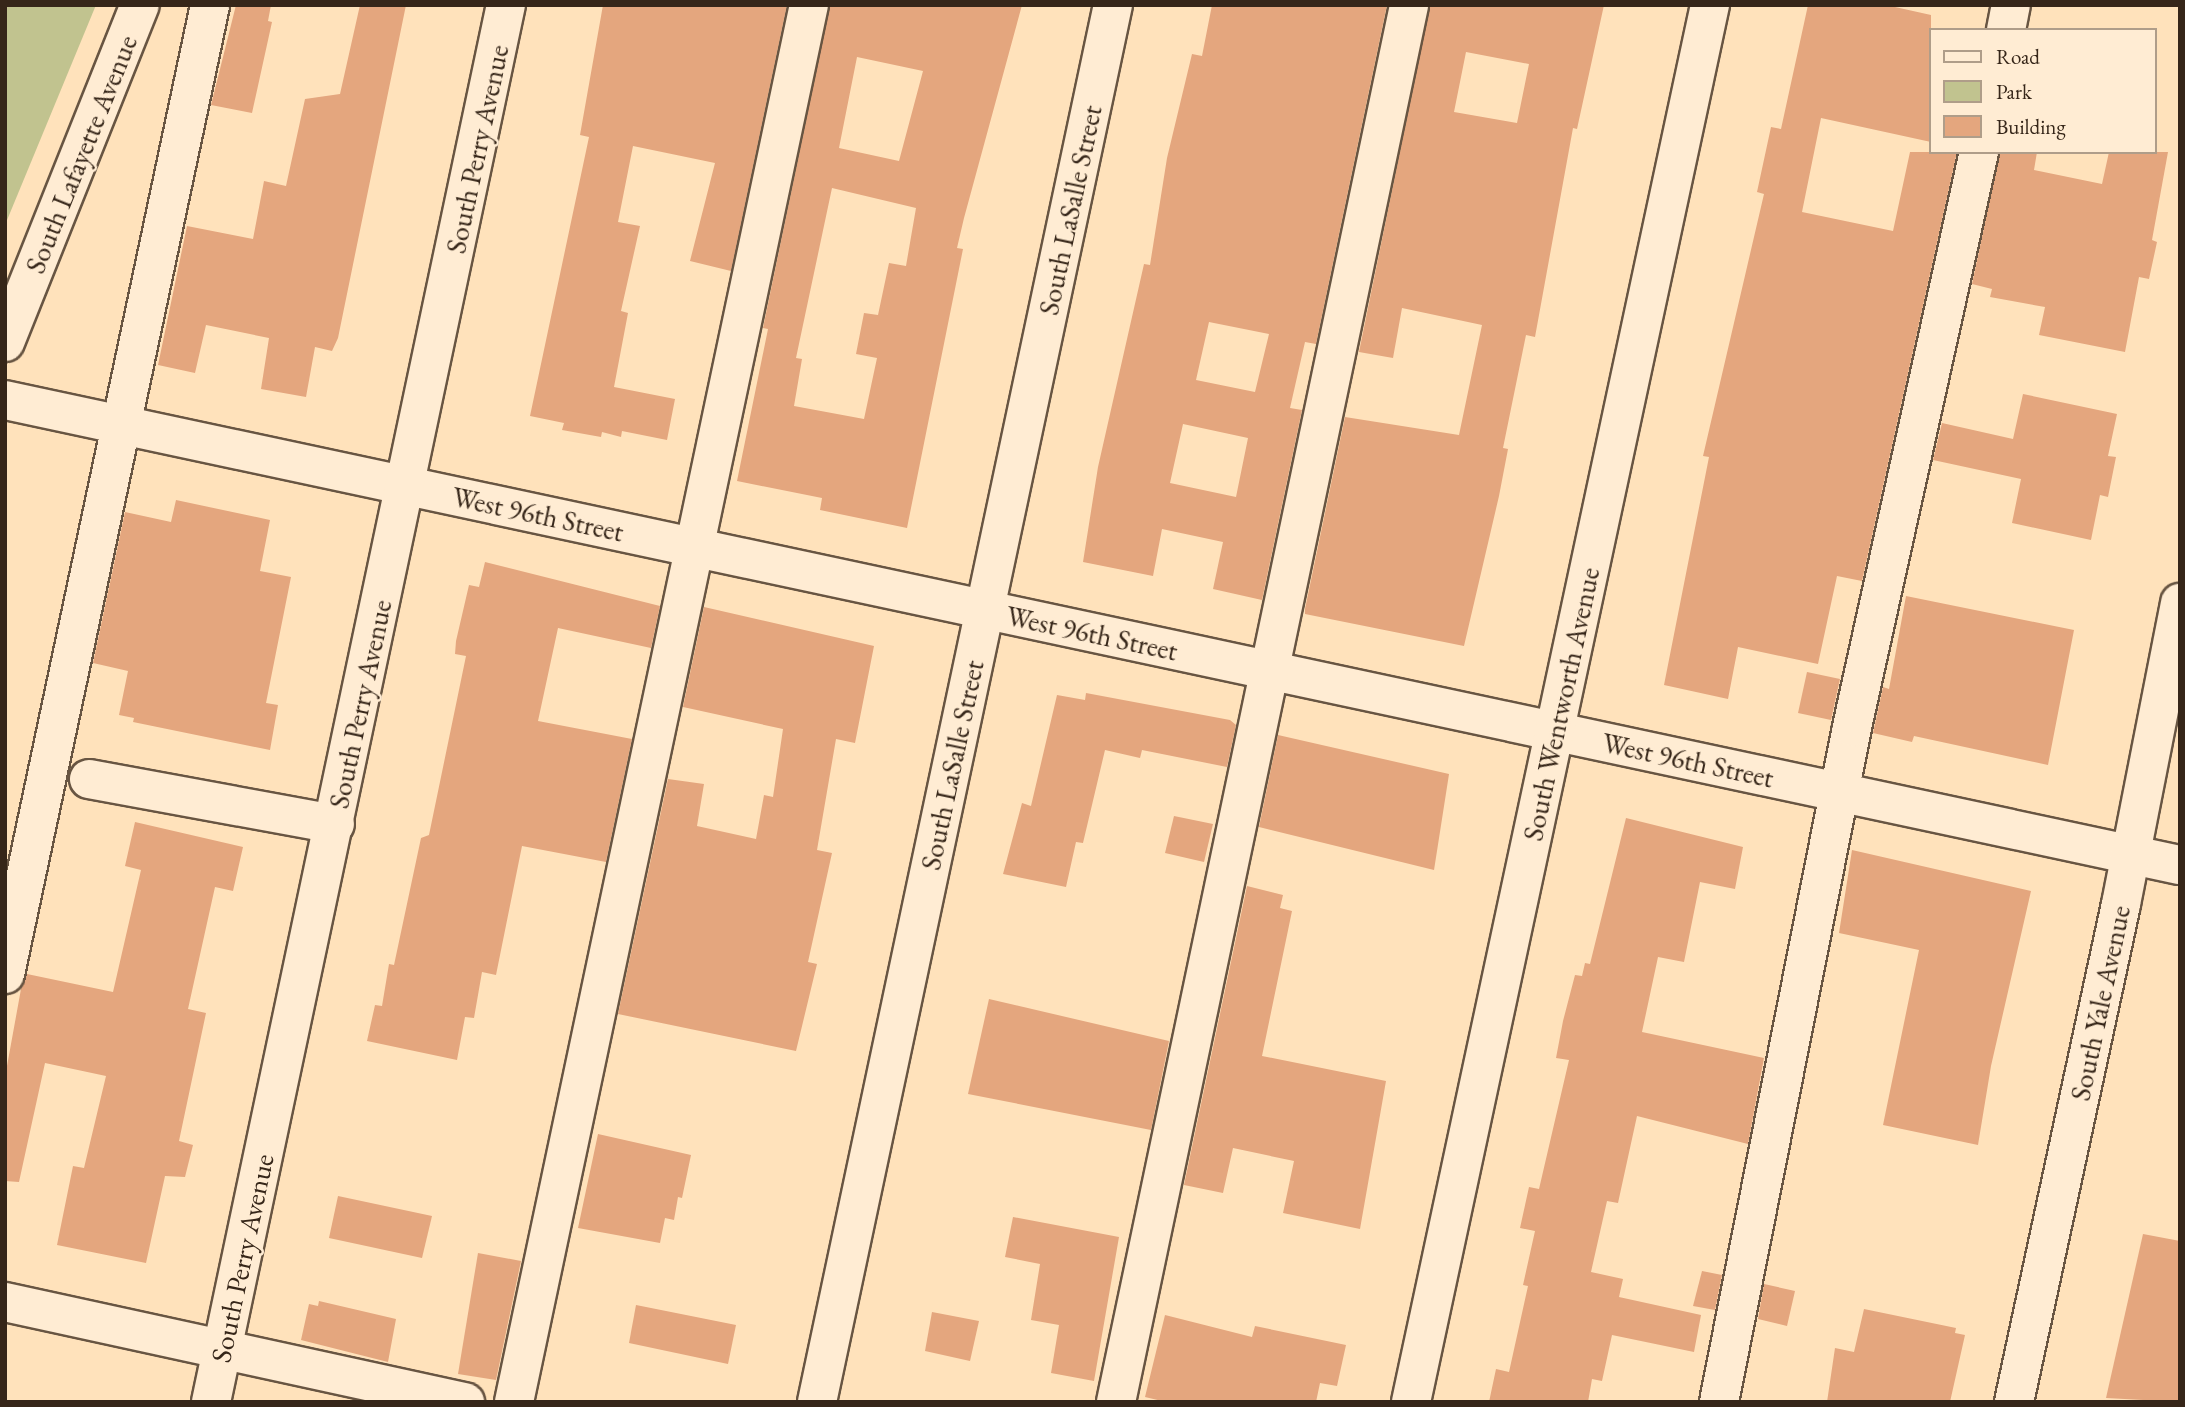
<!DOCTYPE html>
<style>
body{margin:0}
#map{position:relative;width:2185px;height:1407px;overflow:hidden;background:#ffe2bb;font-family:"EB Garamond",serif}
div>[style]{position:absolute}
.green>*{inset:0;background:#c1c38f}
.building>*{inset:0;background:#e4a67e}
.roads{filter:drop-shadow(2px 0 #685542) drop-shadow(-2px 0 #685542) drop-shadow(0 2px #685542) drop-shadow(0 -2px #685542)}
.minor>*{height:38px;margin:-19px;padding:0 19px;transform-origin:19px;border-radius:19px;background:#ffecd3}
span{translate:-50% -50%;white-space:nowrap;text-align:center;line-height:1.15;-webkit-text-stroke:5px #ffecd3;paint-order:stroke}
.street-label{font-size:28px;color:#362619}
.frame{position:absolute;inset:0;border:7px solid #362619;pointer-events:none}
.legend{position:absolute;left:1929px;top:28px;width:228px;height:126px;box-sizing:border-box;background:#ffecd3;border:2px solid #af9d89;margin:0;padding:9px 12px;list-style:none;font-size:21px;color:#362619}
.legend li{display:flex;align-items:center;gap:14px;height:35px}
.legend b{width:35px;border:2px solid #af9d89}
</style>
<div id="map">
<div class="green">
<div style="clip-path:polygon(5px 5px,96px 5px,5px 225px)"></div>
</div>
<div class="building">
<div style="clip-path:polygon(236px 5px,271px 5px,268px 21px,272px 22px,252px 113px,211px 105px)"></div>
<div style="clip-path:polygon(360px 5px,406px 5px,338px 338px,332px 351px,315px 347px,306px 397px,261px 389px,269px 338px,206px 325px,195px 373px,158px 365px,187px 226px,253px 239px,264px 181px,286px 186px,305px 99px,340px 94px)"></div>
<div style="clip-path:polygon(603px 5px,787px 5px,731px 271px,690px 261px,715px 163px,633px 146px,618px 222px,640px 226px,621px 311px,628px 313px,614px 387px,675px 399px,667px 440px,622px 431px,621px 437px,602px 432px,601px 437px,562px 430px,564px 423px,530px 416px,589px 137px,580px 135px)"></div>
<div style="clip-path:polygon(evenodd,830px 5px,1022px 5px,964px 218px,957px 248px,963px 249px,907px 528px,820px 510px,822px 498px,737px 481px,768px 329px,763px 328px,830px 5px,857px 57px,923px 71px,899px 161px,839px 148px,857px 57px,830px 5px,832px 188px,916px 208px,906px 266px,889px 263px,878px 315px,864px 313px,856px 354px,877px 358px,864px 419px,794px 406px,802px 359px,796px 358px,832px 188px)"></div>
<div style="clip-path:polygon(evenodd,1212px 5px,1387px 5px,1316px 344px,1305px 342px,1290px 408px,1302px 410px,1262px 600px,1213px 589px,1223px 542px,1162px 529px,1153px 576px,1083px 562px,1098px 467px,1144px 264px,1150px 265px,1167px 158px,1192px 54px,1202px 56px,1212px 5px,1209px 322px,1269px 334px,1255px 392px,1196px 380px,1209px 322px,1212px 5px,1183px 424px,1248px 438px,1236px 497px,1170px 483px,1183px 424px)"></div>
<div style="clip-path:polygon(evenodd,1430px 5px,1604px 5px,1577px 129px,1573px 128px,1535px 337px,1526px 335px,1503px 448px,1508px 449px,1499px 496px,1464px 646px,1305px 614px,1305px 609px,1345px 417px,1459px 435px,1482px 325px,1402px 308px,1393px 358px,1359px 352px,1430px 5px,1466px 52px,1529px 64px,1517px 123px,1454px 112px,1466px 52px)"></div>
<div style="clip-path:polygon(1808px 5px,1886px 5px,1931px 15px,1931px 142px,1821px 118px,1802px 212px,1893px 231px,1910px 152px,1957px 152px,1862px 581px,1837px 576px,1818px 664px,1738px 647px,1728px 699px,1664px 685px,1709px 457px,1703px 456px,1764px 194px,1757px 192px,1771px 127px,1781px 129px)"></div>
<div style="clip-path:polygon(2000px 152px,2037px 152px,2034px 170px,2102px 184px,2109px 152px,2168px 152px,2152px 240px,2157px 242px,2149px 279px,2139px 277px,2125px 352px,2039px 335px,2045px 307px,1990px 297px,1992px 289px,1972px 284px)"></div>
<div style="clip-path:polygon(2023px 394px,2117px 414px,2108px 456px,2116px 457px,2108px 497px,2100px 495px,2091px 540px,2012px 523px,2021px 479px,1933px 460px,1942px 423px,2013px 439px)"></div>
<div style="clip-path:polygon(176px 500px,270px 520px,260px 571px,291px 577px,266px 703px,278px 705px,270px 750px,133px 722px,134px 718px,119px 715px,128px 671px,93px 663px,125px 512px,171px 522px)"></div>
<div style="clip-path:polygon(485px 562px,660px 606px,651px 648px,558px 628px,538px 721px,632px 739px,606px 862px,522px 846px,496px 975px,482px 972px,474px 1018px,465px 1017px,457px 1060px,367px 1041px,375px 1005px,382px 1006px,389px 964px,394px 965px,421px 838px,429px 835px,466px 656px,455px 654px,456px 641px,469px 585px,479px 587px)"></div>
<div style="clip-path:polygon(1906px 596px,2074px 630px,2048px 765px,1914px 736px,1912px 742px,1873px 733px,1883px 687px,1889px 689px)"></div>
<div style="clip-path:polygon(704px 607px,874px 646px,855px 743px,836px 739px,817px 850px,832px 853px,808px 962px,817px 964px,796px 1051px,618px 1014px,668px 779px,704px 784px,697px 826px,756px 839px,764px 795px,773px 797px,783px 729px,683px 707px)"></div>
<div style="clip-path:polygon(1807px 672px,1840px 679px,1831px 720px,1798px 713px)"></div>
<div style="clip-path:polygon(1086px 693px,1230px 720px,1236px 725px,1227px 767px,1142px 750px,1140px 758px,1105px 750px,1083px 843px,1076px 842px,1066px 887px,1003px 874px,1022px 803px,1031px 806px,1057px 695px,1085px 700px)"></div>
<div style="clip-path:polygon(1278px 735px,1449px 774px,1434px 870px,1259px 827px)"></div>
<div style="clip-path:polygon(1174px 816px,1213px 824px,1204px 862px,1165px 853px)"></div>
<div style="clip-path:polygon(1626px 818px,1743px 847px,1735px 889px,1700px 882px,1684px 962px,1658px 957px,1642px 1032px,1764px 1058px,1748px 1144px,1637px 1116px,1618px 1203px,1607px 1201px,1591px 1272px,1623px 1279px,1619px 1297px,1701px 1315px,1694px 1352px,1612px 1335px,1602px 1381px,1592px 1379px,1588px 1402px,1489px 1402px,1496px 1369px,1509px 1372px,1528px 1286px,1523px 1285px,1535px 1231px,1520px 1228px,1529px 1187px,1539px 1189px,1569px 1060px,1556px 1058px,1563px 1021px,1575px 975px,1582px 976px,1585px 963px,1590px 964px)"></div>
<div style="clip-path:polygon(135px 822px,243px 847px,233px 891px,215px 887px,188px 1009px,206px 1013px,179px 1141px,193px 1145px,185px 1177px,165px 1176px,146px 1263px,57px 1245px,73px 1166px,84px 1168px,106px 1076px,45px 1063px,19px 1182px,5px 1181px,5px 1077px,21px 989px,27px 974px,113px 992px,141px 870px,125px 866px)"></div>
<div style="clip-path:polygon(1852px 850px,2031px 891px,1991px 1066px,1978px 1145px,1883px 1125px,1919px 950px,1839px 933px)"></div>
<div style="clip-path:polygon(1247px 886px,1283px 895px,1280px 908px,1292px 911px,1262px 1056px,1386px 1081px,1360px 1229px,1283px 1213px,1294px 1161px,1233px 1148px,1223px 1193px,1184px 1185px)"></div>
<div style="clip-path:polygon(989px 999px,1169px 1041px,1151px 1130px,968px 1094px)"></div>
<div style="clip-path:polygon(598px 1134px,691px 1155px,682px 1198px,678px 1197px,674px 1220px,665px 1218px,660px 1243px,578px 1228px)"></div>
<div style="clip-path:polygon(338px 1196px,432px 1216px,422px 1258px,329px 1238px)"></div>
<div style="clip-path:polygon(1013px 1217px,1119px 1237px,1094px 1381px,1051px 1373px,1059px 1325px,1031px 1320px,1040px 1264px,1005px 1257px)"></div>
<div style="clip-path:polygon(2143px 1234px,2180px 1241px,2180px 1402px,2106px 1398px)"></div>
<div style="clip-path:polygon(478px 1253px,521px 1261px,496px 1380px,458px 1374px)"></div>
<div style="clip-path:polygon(1702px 1271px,1722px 1275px,1715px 1310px,1693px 1306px)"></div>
<div style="clip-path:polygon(1764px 1284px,1795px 1291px,1787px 1326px,1758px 1319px)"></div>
<div style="clip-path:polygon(319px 1301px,396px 1319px,388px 1362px,301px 1340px,309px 1304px,318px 1306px)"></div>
<div style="clip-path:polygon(636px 1305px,736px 1325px,728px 1364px,629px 1343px)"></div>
<div style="clip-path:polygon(1864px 1309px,1956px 1328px,1955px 1333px,1965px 1335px,1950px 1402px,1827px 1402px,1835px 1348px,1854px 1352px)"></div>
<div style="clip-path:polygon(932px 1312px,979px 1321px,970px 1361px,925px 1351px)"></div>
<div style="clip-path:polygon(1165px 1315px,1252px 1337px,1255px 1326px,1346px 1345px,1337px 1386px,1320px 1383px,1316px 1402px,1166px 1402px,1145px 1397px)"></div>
</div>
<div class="roads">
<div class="minor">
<div style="left:2006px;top:30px;width:25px;rotate:-79deg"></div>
<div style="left:5px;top:342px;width:363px;rotate:-68.2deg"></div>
<div style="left:5px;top:400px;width:2224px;rotate:12.07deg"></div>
<div style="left:89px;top:779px;width:250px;rotate:10.4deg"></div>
<div style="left:5px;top:974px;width:990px;rotate:-78.05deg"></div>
<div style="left:5px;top:1302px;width:471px;rotate:12.3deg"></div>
<div style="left:211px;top:1402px;width:1428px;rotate:-78.08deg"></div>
<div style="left:514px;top:1402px;width:1428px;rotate:-78.08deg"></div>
<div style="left:817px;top:1402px;width:1428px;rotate:-78.04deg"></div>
<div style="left:1116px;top:1402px;width:1427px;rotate:-78.15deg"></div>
<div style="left:1411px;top:1402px;width:1429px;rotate:-77.92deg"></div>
<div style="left:1719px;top:1402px;width:688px;rotate:-78.85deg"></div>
<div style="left:1852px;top:727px;width:589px;rotate:-77.55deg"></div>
<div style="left:2014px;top:1402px;width:509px;rotate:-77.87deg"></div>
<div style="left:2121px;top:904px;width:307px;rotate:-78.9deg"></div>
</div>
</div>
<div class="street-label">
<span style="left:477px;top:149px;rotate:-78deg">South Perry Avenue</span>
<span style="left:81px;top:154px;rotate:-68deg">South Lafayette Avenue</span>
<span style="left:1070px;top:210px;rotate:-78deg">South LaSalle Street</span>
<span style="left:538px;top:514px;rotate:12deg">West 96th Street</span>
<span style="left:1092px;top:633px;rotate:12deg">West 96th Street</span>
<span style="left:360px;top:704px;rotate:-78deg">South Perry Avenue</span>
<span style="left:1561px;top:704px;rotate:-78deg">South Wentworth Avenue</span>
<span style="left:1688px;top:760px;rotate:12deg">West 96th Street</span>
<span style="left:952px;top:765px;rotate:-78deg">South LaSalle Street</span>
<span style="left:2100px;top:1003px;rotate:-78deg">South Yale Avenue</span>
<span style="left:242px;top:1258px;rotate:-78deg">South Perry Avenue</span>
</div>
<div class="frame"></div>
<ul class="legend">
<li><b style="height:9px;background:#ffecd3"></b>Road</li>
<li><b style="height:19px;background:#c1c38f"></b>Park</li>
<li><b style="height:19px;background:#e4a67e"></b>Building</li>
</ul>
</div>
